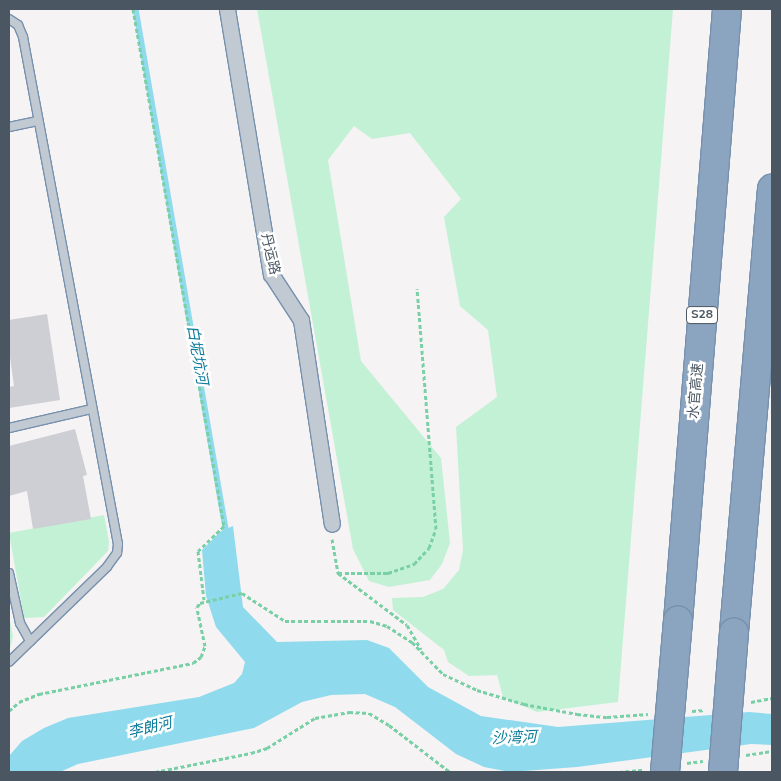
<!DOCTYPE html>
<meta charset="utf-8">
<style>
body{margin:0}
#map{position:relative;width:781px;height:781px;overflow:hidden;background:#f5f3f3;font-family:"Nunito Sans","Noto Sans SC",sans-serif}
div>[style]{position:absolute}
.green>*{inset:0;background:#c3f1d5}
.water>*{inset:0;background:#90daee}
.stream>*{height:5.5px;margin:-2.75px;padding:0 2.75px;transform-origin:2.75px;border-radius:2.75px;background:#90daee}
.building>*{inset:0;background:#cdcfd5}
.path>*{height:3px;margin-top:-1.5px;transform-origin:0;background:repeating-linear-gradient(90deg,#7ad0a6 0 4px,transparent 0 6.5px)}
.roads{filter:drop-shadow(1px 0 #7690ad) drop-shadow(-1px 0 #7690ad) drop-shadow(0 1px #7690ad) drop-shadow(0 -1px #7690ad)}
.service>*{height:8px;margin:-4px;padding:0 4px;transform-origin:4px;border-radius:4px;background:#c1cad2}
.minor>*{height:15px;margin:-7.5px;padding:0 7.5px;transform-origin:7.5px;border-radius:7.5px;background:#c1cad2}
.motorway>*{height:28px;margin:-14px;padding:0 14px;transform-origin:14px;border-radius:14px;background:#8ba5c1}
.bridges{filter:drop-shadow(1px 0 #7690ad) drop-shadow(-1px 0 #7690ad) drop-shadow(0 1px #7690ad) drop-shadow(0 -1px #7690ad)}
.motorway-bridge>*{height:28px;margin:-14px;padding:0 14px;transform-origin:14px;border-radius:14px;background:#8ba5c1}
span{translate:-50% -50%;white-space:nowrap;text-align:center;line-height:1.15;-webkit-text-stroke:5px #fff;paint-order:stroke}
.shield-label span{padding:1px 4px;background:#fff;border:1px solid;border-radius:4px;-webkit-text-stroke-width:0}
.shield-label{font-size:12px;color:#4a5661;font-weight:700}
.street-label{font-size:14px;color:#4a5661}
.water-label{font-size:15px;color:#0c7c9b;font-style:italic}
.frame{position:absolute;inset:0;border:10px solid #4a5661;pointer-events:none}
</style>
<div id="map">
<div class="green">
<div style="clip-path:polygon(257px 9px,673px 9px,618px 702px,537px 712px,503px 697px,497px 675px,469px 676px,448px 662px,444px 650px,393px 610px,392px 598px,423px 597px,443px 589px,459px 570px,463px 550px,456px 427px,497px 397px,488px 330px,460px 306px,444px 217px,461px 199px,410px 133px,372px 139px,354px 126px,328px 160px,361px 361px,441px 458px,450px 543px,442px 564px,430px 580px,389px 587px,369px 581px,353px 549px)"></div>
<div style="clip-path:polygon(104px 515px,109px 542px,108px 551px,44px 617px,24px 618px,9px 533px)"></div>
<div style="clip-path:polygon(9px 614px,13px 637px,9px 652px)"></div>
</div>
<div class="water">
<div style="clip-path:polygon(233px 526px,243px 607px,277px 642px,367px 640px,389px 648px,428px 687px,481px 716px,558px 727px,749px 712px,772px 714px,772px 745px,751px 744px,577px 767px,510px 772px,484px 767px,456px 754px,395px 707px,365px 694px,331px 695px,302px 702px,254px 728px,78px 764px,60px 772px,9px 772px,9px 756px,22px 741px,44px 728px,68px 718px,199px 697px,234px 683px,242px 674px,245px 662px,216px 627px,206px 596px,202px 550px,221px 531px)"></div>
</div>
<div class="stream">
<div style="left:136px;top:9px;width:533px;rotate:80.17deg"></div>
</div>
<div class="building">
<div style="clip-path:polygon(47px 314px,60px 400px,9px 408px,9px 387px,14px 386px,9px 350px,9px 320px)"></div>
<div style="clip-path:polygon(75px 429px,87px 475px,83px 476px,91px 519px,33px 529px,27px 491px,9px 496px,9px 446px)"></div>
</div>
<div class="path">
<div style="left:133px;top:9px;width:525px;rotate:80.02deg"></div>
<div style="left:224px;top:526px;width:36px;rotate:136deg"></div>
<div style="left:198px;top:551px;width:49px;rotate:83deg"></div>
<div style="left:332px;top:539px;width:35px;rotate:80deg"></div>
<div style="left:338px;top:573px;width:86px;rotate:37deg"></div>
<div style="left:407px;top:625px;width:28px;rotate:60deg"></div>
<div style="left:338px;top:573px;width:50px"></div>
<div style="left:388px;top:573px;width:28px;rotate:-19deg"></div>
<div style="left:414px;top:564px;width:22px;rotate:-47deg"></div>
<div style="left:429px;top:548px;width:20px;rotate:-70deg"></div>
<div style="left:436px;top:529px;width:241px;rotate:-94.5deg"></div>
<div style="left:751px;top:702px;width:21px;rotate:-11deg"></div>
<div style="left:9px;top:711px;width:13px;rotate:-42deg"></div>
<div style="left:19px;top:702px;width:22px;rotate:-22deg"></div>
<div style="left:39px;top:694px;width:157px;rotate:-11.4deg"></div>
<div style="left:193px;top:663px;width:10px;rotate:-37deg"></div>
<div style="left:201px;top:657px;width:12px;rotate:-70deg"></div>
<div style="left:205px;top:646px;width:40px;rotate:-102deg"></div>
<div style="left:197px;top:607px;width:5px;rotate:-53deg"></div>
<div style="left:200px;top:603px;width:43px;rotate:-13.4deg"></div>
<div style="left:242px;top:593px;width:51px;rotate:33.1deg"></div>
<div style="left:285px;top:621px;width:85px"></div>
<div style="left:370px;top:621px;width:18px;rotate:16deg"></div>
<div style="left:387px;top:626px;width:30px;rotate:33deg"></div>
<div style="left:412px;top:642px;width:45px;rotate:45.9deg"></div>
<div style="left:443px;top:674px;width:38px;rotate:25deg"></div>
<div style="left:477px;top:690px;width:49px;rotate:16.6deg"></div>
<div style="left:524px;top:704px;width:54px;rotate:10.7deg"></div>
<div style="left:577px;top:714px;width:30px;rotate:6deg"></div>
<div style="left:607px;top:717px;width:41px;rotate:-4.2deg"></div>
<div style="left:692px;top:711px;width:13px;rotate:-4deg"></div>
<div style="left:746px;top:755px;width:26px;rotate:-9deg"></div>
<div style="left:687px;top:763px;width:16px;rotate:-7deg"></div>
<div style="left:155px;top:772px;width:98px;rotate:-11.2deg"></div>
<div style="left:251px;top:753px;width:17px;rotate:-17deg"></div>
<div style="left:267px;top:748px;width:57px;rotate:-32deg"></div>
<div style="left:315px;top:718px;width:35px;rotate:-10deg"></div>
<div style="left:349px;top:712px;width:20px;rotate:3deg"></div>
<div style="left:369px;top:713px;width:23px;rotate:31deg"></div>
<div style="left:389px;top:725px;width:77px;rotate:37.6deg"></div>
<div style="left:619px;top:772px;width:25px;rotate:-5deg"></div>
</div>
<div class="roads">
<div class="service">
<div style="left:9px;top:19px;width:11px;rotate:34deg"></div>
<div style="left:18px;top:25px;width:13px;rotate:67deg"></div>
<div style="left:23px;top:37px;width:516px;rotate:79.39deg"></div>
<div style="left:118px;top:544px;width:9px;rotate:96deg"></div>
<div style="left:117px;top:553px;width:17px;rotate:126deg"></div>
<div style="left:107px;top:567px;width:136px;rotate:135.9deg"></div>
<div style="left:9px;top:127px;width:29px;rotate:-12deg"></div>
<div style="left:9px;top:428px;width:84px;rotate:-13deg"></div>
<div style="left:9px;top:573px;width:51px;rotate:77.6deg"></div>
<div style="left:20px;top:623px;width:21px;rotate:61deg"></div>
</div>
<div class="minor">
<div style="left:227px;top:9px;width:269px;rotate:80.6deg"></div>
<div style="left:271px;top:274px;width:55px;rotate:56.9deg"></div>
<div style="left:301px;top:320px;width:206px;rotate:81.4deg"></div>
</div>
<div class="motorway">
<div style="left:678px;top:621px;width:614px;rotate:-85.42deg"></div>
<div style="left:734px;top:632px;width:445px;rotate:-85.1deg"></div>
</div>
</div>
<div class="bridges">
<div class="motorway-bridge">
<div style="left:665px;top:772px;width:152px;rotate:-85.1deg"></div>
<div style="left:723px;top:772px;width:140px;rotate:-85.5deg"></div>
</div>
</div>
<div class="shield-label">
<span style="left:702px;top:315px">S28</span>
</div>
<div class="street-label">
<span style="left:270px;top:254px;rotate:77deg">丹运路</span>
<span style="left:696px;top:391px;rotate:-85deg">水官高速</span>
</div>
<div class="water-label">
<span style="left:197px;top:355px;rotate:80deg">白坭坑河</span>
<span style="left:150px;top:728px;rotate:-14deg">李朗河</span>
<span style="left:514px;top:738px;rotate:-2deg">沙湾河</span>
</div>
<div class="frame"></div>
</div>
